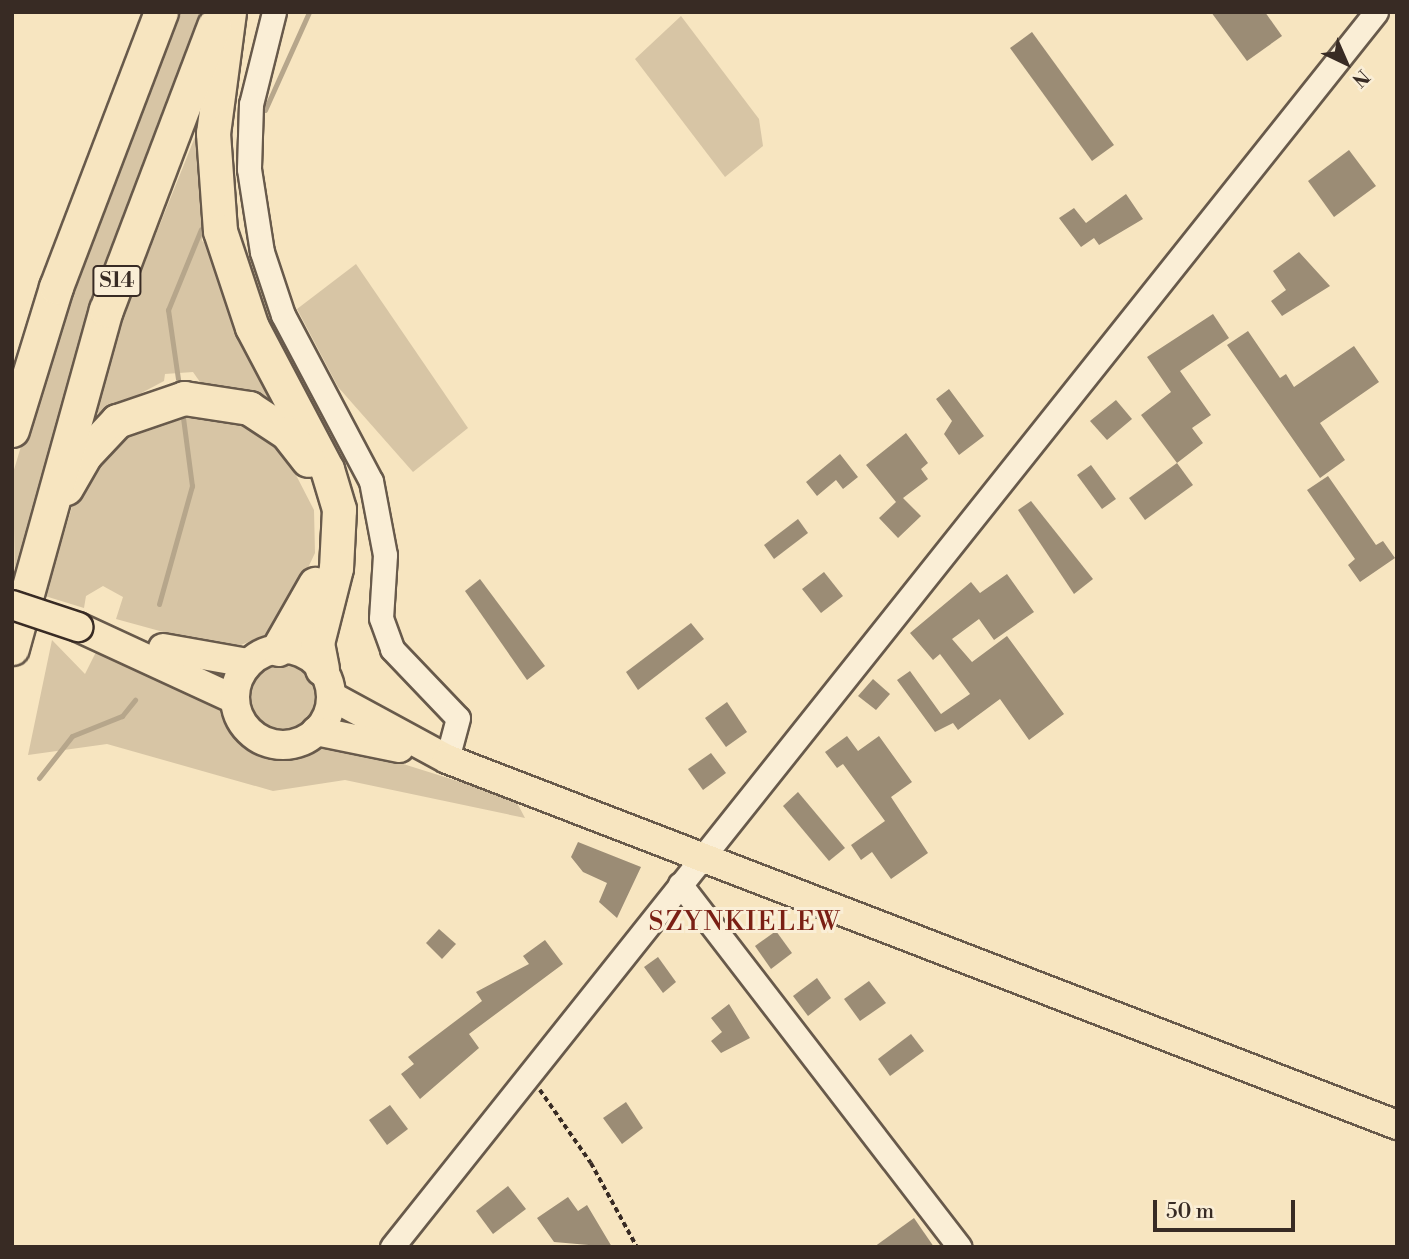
<!DOCTYPE html>
<style>
body{margin:0}
#map{position:relative;width:1409px;height:1259px;overflow:hidden;background:#f7e5c0;font-family:"Libre Bodoni",serif}
div>[style]{position:absolute}
.green>*{inset:0;background:#d7c5a5}
.round{border-radius:50%}
.stream>*{height:5px;margin:-2.5px;padding:0 2.5px;transform-origin:2.5px;border-radius:2.5px;background:#b6a68b}
.building>*{inset:0;background:#9b8c75}
.path>*{height:3.5px;margin-top:-1.75px;transform-origin:0;background:repeating-linear-gradient(90deg,#382b24 0 5px,transparent 0 8.5px)}
.roads{filter:drop-shadow(2px 0 #685a4b) drop-shadow(-2px 0 #685a4b) drop-shadow(0 2px #685a4b) drop-shadow(0 -2px #685a4b)}
.minor>*{height:23px;margin:-11.5px;padding:0 11.5px;transform-origin:11.5px;border-radius:11.5px;background:#faeed6}
.major>*{height:28px;margin:-14px;padding:0 14px;transform-origin:14px;border-radius:14px;background:#f7e5c0}
.major>.ring{margin:-14px;padding:0;box-sizing:content-box;background:none;border:28px solid #f7e5c0;border-radius:50%}
.highway>*{height:33px;margin:-16.5px;padding:0 16.5px;transform-origin:16.5px;border-radius:16.5px;background:#f7e5c0}
.bridges{filter:drop-shadow(2px 0 #382b24) drop-shadow(-2px 0 #382b24) drop-shadow(0 2px #382b24) drop-shadow(0 -2px #382b24)}
.major-bridge>*{height:28px;margin:-14px;padding:0 14px;transform-origin:14px;border-radius:14px;background:#f7e5c0}
span{translate:-50% -50%;white-space:nowrap;text-align:center;line-height:1.15;-webkit-text-stroke:6px #faeed6;paint-order:stroke}
.shield-label span{padding:2px 5px;background:#faeed6;border:2px solid;border-radius:5px;-webkit-text-stroke-width:0}
.shield-label{font-size:21px;color:#382b24;font-weight:700}
.quarter-label{font-size:26px;color:#7a1f14;letter-spacing:2px}
.frame{position:absolute;inset:0;border:14px solid #382b24;pointer-events:none}
.north{position:absolute;left:1311px;top:28px;width:70px;height:70px;-webkit-text-stroke:5px #faeed6;paint-order:stroke;rotate:136deg;font-size:19px;font-weight:700;line-height:28px;text-align:center;color:#382b24}
.north::after{content:'';display:block;margin:auto;width:24px;height:32px;background:#382b24;clip-path:polygon(50% 0,100% 100%,50% 72%,0 100%)}
.scale{position:absolute;left:1153px;top:1200px;width:142px;height:32px;box-sizing:border-box;border:4px solid #382b24;border-top:0;padding-left:9px;font-size:21px;line-height:24px;white-space:nowrap;color:#382b24;-webkit-text-stroke:5px #faeed6;paint-order:stroke}
</style>
<div id="map">
<div class="green">
<div style="clip-path:polygon(175px 12px,206px 12px,105px 270px,15px 581px,13px 473px,55px 333px)"></div>
<div style="clip-path:polygon(681px 16px,759px 119px,763px 146px,725px 177px,635px 59px)"></div>
<div style="clip-path:polygon(203px 117px,202px 241px,209px 244px,274px 404px,200px 382px,193px 372px,165px 374px,164px 381px,102px 414px,94px 411px,128px 304px)"></div>
<div style="clip-path:polygon(356px 264px,468px 428px,413px 472px,338px 387px,297px 309px)"></div>
<div style="clip-path:polygon(228px 411px,279px 442px,314px 510px,315px 553px,279px 629px,229px 650px,116px 619px,123px 597px,103px 586px,86px 596px,84px 608px,45px 596px,78px 487px,136px 419px)"></div>
<div style="clip-path:polygon(52px 640px,85px 674px,96px 652px,217px 700px,230px 733px,270px 756px,293px 756px,333px 742px,515px 799px,525px 818px,345px 780px,273px 791px,107px 744px,28px 755px)"></div>
<div class="round" style="left:247px;top:662px;width:72px;height:72px"></div>
</div>
<div class="stream">
<div style="left:265px;top:110px;width:107px;rotate:-65.8deg"></div>
<div style="left:178px;top:379px;width:70px;rotate:-98.2deg"></div>
<div style="left:168px;top:310px;width:87px;rotate:-67.8deg"></div>
<div style="left:159px;top:604px;width:123px;rotate:-74.4deg"></div>
<div style="left:192px;top:486px;width:77px;rotate:-97.5deg"></div>
<div style="left:39px;top:778px;width:53px;rotate:-51.8deg"></div>
<div style="left:72px;top:736px;width:54px;rotate:-21.8deg"></div>
<div style="left:122px;top:716px;width:21px;rotate:-51deg"></div>
</div>
<div class="building">
<div style="clip-path:polygon(1211px 12px,1265px 12px,1282px 36px,1247px 61px)"></div>
<div style="clip-path:polygon(1032px 32px,1114px 145px,1092px 161px,1010px 48px)"></div>
<div style="clip-path:polygon(1349px 150px,1376px 186px,1334px 217px,1308px 181px)"></div>
<div style="clip-path:polygon(1126px 194px,1143px 219px,1099px 245px,1094px 238px,1081px 247px,1059px 218px,1074px 208px,1086px 223px)"></div>
<div style="clip-path:polygon(1299px 252px,1330px 286px,1282px 316px,1271px 301px,1286px 290px,1273px 271px)"></div>
<div style="clip-path:polygon(1213px 314px,1229px 338px,1180px 371px,1211px 415px,1192px 428px,1203px 443px,1177px 463px,1141px 415px,1171px 392px,1147px 357px)"></div>
<div style="clip-path:polygon(1248px 331px,1280px 378px,1286px 374px,1294px 387px,1354px 346px,1379px 382px,1320px 423px,1345px 460px,1320px 478px,1227px 345px)"></div>
<div style="clip-path:polygon(949px 389px,984px 436px,959px 455px,944px 434px,952px 421px,936px 399px)"></div>
<div style="clip-path:polygon(1116px 400px,1132px 419px,1107px 440px,1090px 421px)"></div>
<div style="clip-path:polygon(906px 433px,928px 463px,921px 469px,928px 479px,903px 498px,921px 516px,898px 538px,879px 518px,896px 502px,866px 465px)"></div>
<div style="clip-path:polygon(840px 454px,858px 477px,843px 489px,836px 480px,817px 496px,806px 482px)"></div>
<div style="clip-path:polygon(1177px 463px,1193px 485px,1145px 520px,1129px 498px)"></div>
<div style="clip-path:polygon(1091px 465px,1116px 499px,1102px 509px,1077px 475px)"></div>
<div style="clip-path:polygon(1328px 476px,1376px 545px,1383px 541px,1395px 558px,1360px 582px,1348px 565px,1355px 559px,1307px 490px)"></div>
<div style="clip-path:polygon(1031px 501px,1093px 579px,1074px 594px,1018px 510px)"></div>
<div style="clip-path:polygon(798px 519px,808px 533px,774px 559px,764px 545px)"></div>
<div style="clip-path:polygon(824px 572px,843px 596px,821px 613px,802px 589px)"></div>
<div style="clip-path:polygon(1007px 574px,1034px 612px,994px 640px,979px 619px,952px 639px,972px 662px,1007px 636px,1064px 714px,1029px 740px,1000px 699px,958px 730px,953px 723px,935px 732px,897px 680px,910px 671px,941px 714px,970px 694px,940px 654px,933px 660px,910px 633px,971px 582px,980px 593px)"></div>
<div style="clip-path:polygon(480px 579px,545px 666px,527px 680px,465px 591px)"></div>
<div style="clip-path:polygon(691px 623px,704px 639px,638px 690px,626px 672px)"></div>
<div style="clip-path:polygon(873px 679px,890px 694px,876px 710px,858px 696px)"></div>
<div style="clip-path:polygon(727px 702px,747px 732px,726px 747px,705px 718px)"></div>
<div style="clip-path:polygon(847px 736px,858px 751px,879px 736px,912px 782px,891px 797px,928px 853px,891px 879px,872px 852px,861px 860px,851px 845px,885px 821px,843px 764px,837px 768px,825px 752px)"></div>
<div style="clip-path:polygon(711px 753px,726px 773px,703px 790px,688px 769px)"></div>
<div style="clip-path:polygon(798px 792px,845px 848px,829px 861px,783px 806px)"></div>
<div style="clip-path:polygon(578px 842px,641px 867px,617px 918px,599px 902px,607px 883px,583px 872px,571px 857px)"></div>
<div style="clip-path:polygon(439px 929px,456px 944px,442px 959px,426px 943px)"></div>
<div style="clip-path:polygon(776px 931px,792px 953px,771px 969px,755px 946px)"></div>
<div style="clip-path:polygon(545px 940px,563px 964px,469px 1034px,479px 1048px,420px 1099px,401px 1074px,414px 1064px,408px 1057px,482px 1001px,476px 992px,529px 964px,523px 956px)"></div>
<div style="clip-path:polygon(658px 957px,676px 982px,663px 993px,644px 967px)"></div>
<div style="clip-path:polygon(817px 978px,831px 998px,808px 1016px,793px 996px)"></div>
<div style="clip-path:polygon(869px 981px,886px 1003px,860px 1021px,844px 999px)"></div>
<div style="clip-path:polygon(729px 1004px,750px 1038px,721px 1053px,711px 1041px,722px 1032px,711px 1018px)"></div>
<div style="clip-path:polygon(911px 1034px,924px 1051px,890px 1076px,878px 1059px)"></div>
<div style="clip-path:polygon(626px 1102px,643px 1128px,622px 1144px,603px 1118px)"></div>
<div style="clip-path:polygon(390px 1105px,408px 1129px,387px 1145px,369px 1120px)"></div>
<div style="clip-path:polygon(508px 1186px,526px 1209px,493px 1234px,476px 1211px)"></div>
<div style="clip-path:polygon(568px 1197px,578px 1211px,587px 1205px,612px 1247px,554px 1242px,537px 1218px)"></div>
<div style="clip-path:polygon(914px 1218px,934px 1247px,874px 1247px)"></div>
</div>
<div class="path">
<div style="left:540px;top:1090px;width:89px;rotate:55.1deg"></div>
<div style="left:591px;top:1163px;width:96px;rotate:61.3deg"></div>
</div>
<div class="roads">
<div class="minor">
<div style="left:274px;top:12px;width:95px;rotate:104deg"></div>
<div style="left:251px;top:104px;width:65px;rotate:91.8deg"></div>
<div style="left:249px;top:169px;width:84px;rotate:81.1deg"></div>
<div style="left:262px;top:252px;width:66px;rotate:71.6deg"></div>
<div style="left:283px;top:315px;width:188px;rotate:62.1deg"></div>
<div style="left:371px;top:481px;width:75px;rotate:79.3deg"></div>
<div style="left:385px;top:555px;width:63px;rotate:93.6deg"></div>
<div style="left:381px;top:618px;width:33px;rotate:70deg"></div>
<div style="left:392px;top:649px;width:95px;rotate:46.3deg"></div>
<div style="left:458px;top:718px;width:42px;rotate:105deg"></div>
<div style="left:680px;top:884px;width:458px;rotate:52.4deg"></div>
<div style="left:392px;top:1247px;width:1579px;rotate:-51.45deg"></div>
</div>
<div class="major">
<div style="left:78px;top:627px;width:172px;rotate:24.8deg"></div>
<div style="left:163px;top:648px;width:86px;rotate:10deg"></div>
<div class="ring" style="left:235px;top:649px;width:68px;height:68px"></div>
<div style="left:331px;top:696px;width:132px;rotate:28.5deg"></div>
<div style="left:447px;top:759px;width:1018px;rotate:21.07deg"></div>
<div style="left:316px;top:731px;width:85px;rotate:11.6deg"></div>
</div>
<div class="highway">
<div style="left:229px;top:12px;width:122px;rotate:97.5deg"></div>
<div style="left:213px;top:133px;width:98px;rotate:85.9deg"></div>
<div style="left:220px;top:231px;width:101px;rotate:71.6deg"></div>
<div style="left:252px;top:327px;width:161px;rotate:62.2deg"></div>
<div style="left:327px;top:469px;width:42px;rotate:73.3deg"></div>
<div style="left:339px;top:509px;width:59px;rotate:92.9deg"></div>
<div style="left:336px;top:568px;width:77px;rotate:104.2deg"></div>
<div style="left:317px;top:643px;width:26px;rotate:79deg"></div>
<div style="left:12px;top:430px;width:150px;rotate:-72.9deg"></div>
<div style="left:56px;top:287px;width:294px;rotate:-69.1deg"></div>
<div style="left:66px;top:488px;width:38px;rotate:-60deg"></div>
<div style="left:85px;top:455px;width:47px;rotate:-46.7deg"></div>
<div style="left:117px;top:421px;width:71px;rotate:-18.9deg"></div>
<div style="left:184px;top:398px;width:66px;rotate:8.7deg"></div>
<div style="left:249px;top:408px;width:45px;rotate:33.3deg"></div>
<div style="left:287px;top:433px;width:34px;rotate:52deg"></div>
<div style="left:12px;top:648px;width:351px;rotate:-74.5deg"></div>
<div style="left:106px;top:310px;width:304px;rotate:-69.2deg"></div>
<div style="left:278px;top:649px;width:75px;rotate:-60.4deg"></div>
</div>
</div>
<div class="bridges">
<div class="major-bridge">
<div style="left:12px;top:605px;width:70px;rotate:18.4deg"></div>
</div>
</div>
<div class="shield-label">
<span style="left:117px;top:281px">S14</span>
</div>
<div class="quarter-label">
<span style="left:745px;top:923px">SZYNKIELEW</span>
</div>
<div class="frame"></div>
<div class="north">N</div>
<div class="scale">50 m</div>
</div>
